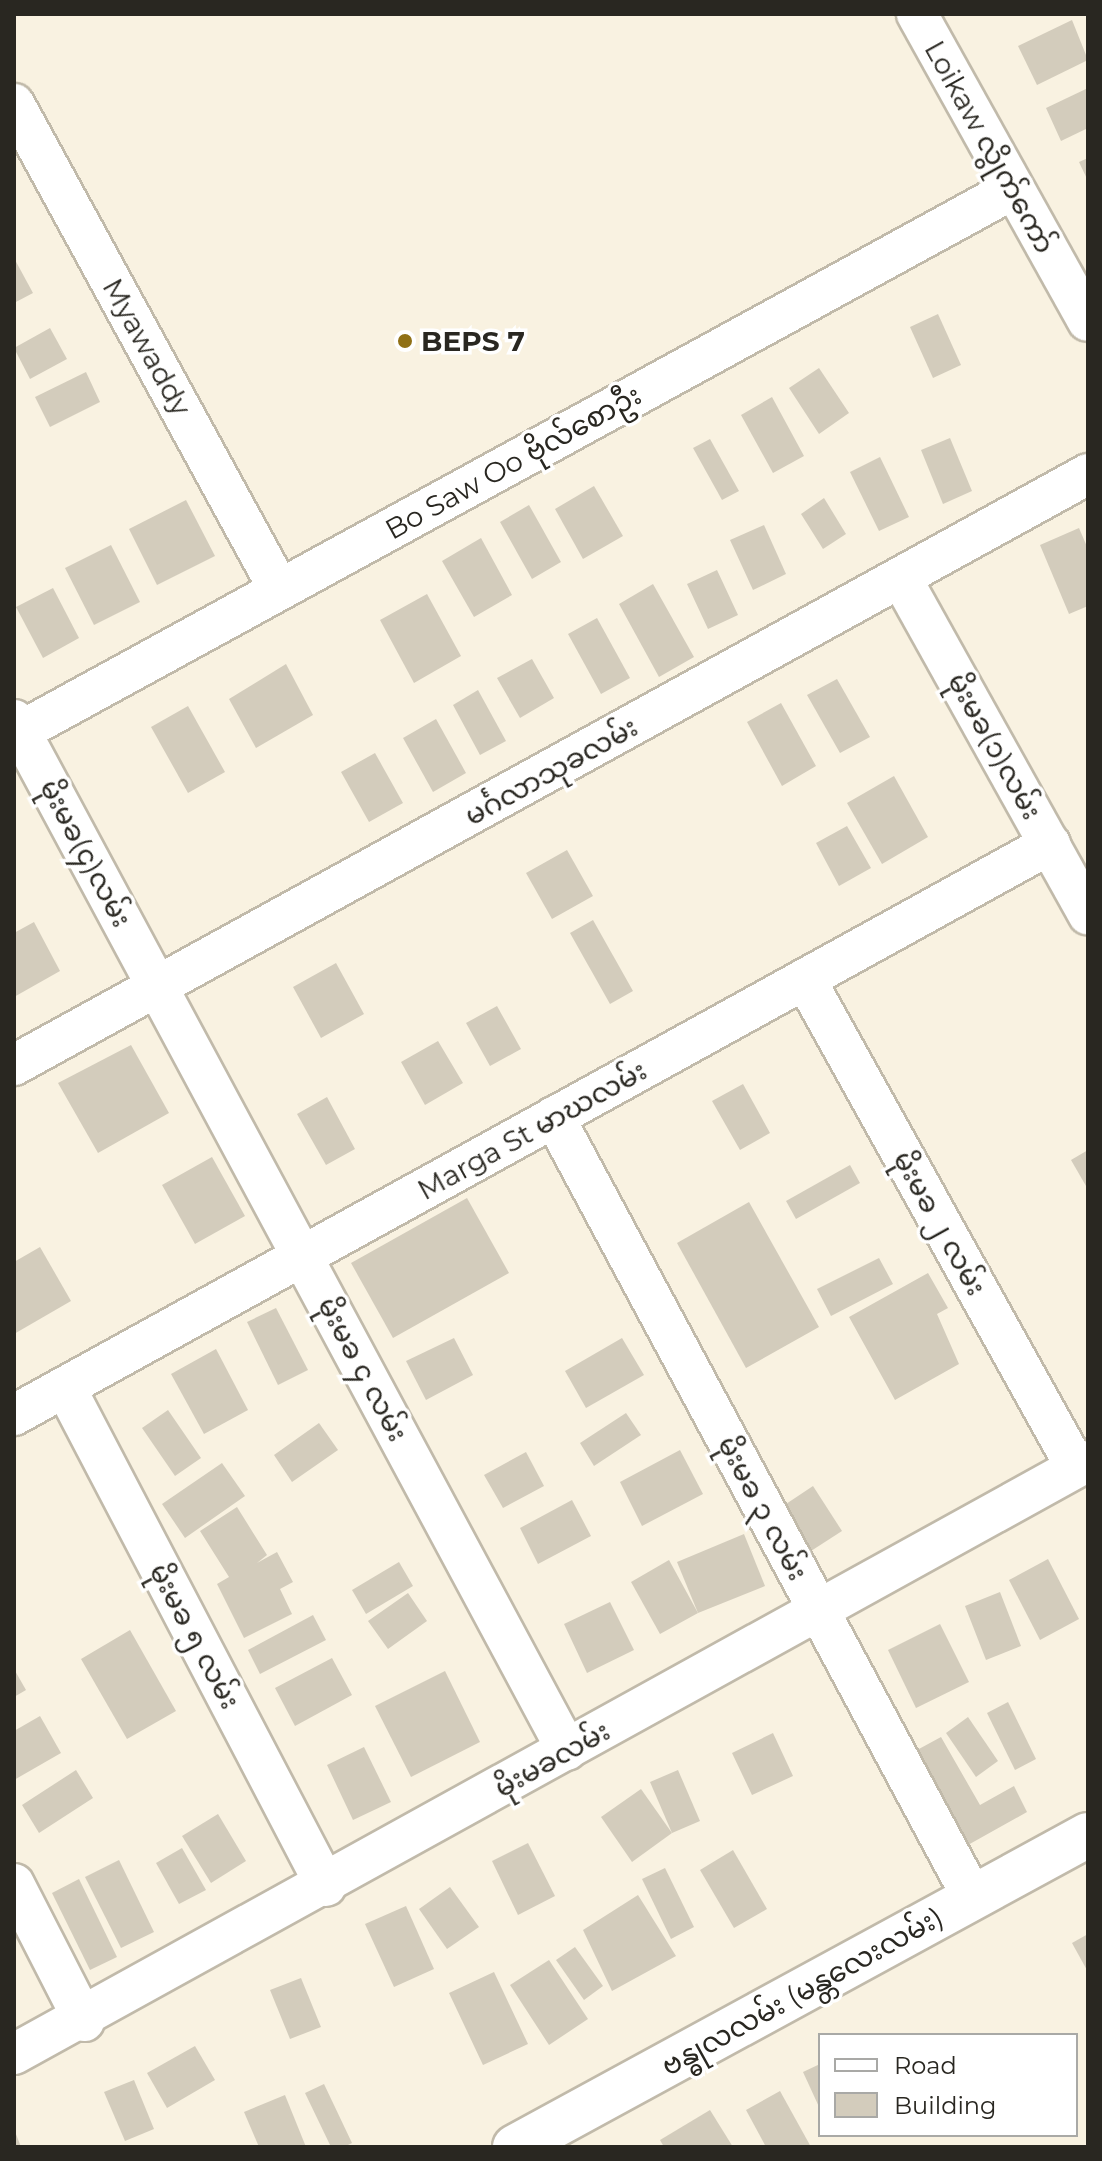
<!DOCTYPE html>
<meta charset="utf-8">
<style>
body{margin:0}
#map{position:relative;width:1102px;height:2161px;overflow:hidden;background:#f9f2e1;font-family:Montserrat,"Noto Sans Myanmar",sans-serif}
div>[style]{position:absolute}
.building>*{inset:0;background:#d3ccbc}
.roads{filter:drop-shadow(2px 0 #c1baaa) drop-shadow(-2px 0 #c1baaa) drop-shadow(0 2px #c1baaa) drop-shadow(0 -2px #c1baaa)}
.minor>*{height:40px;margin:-20px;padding:0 20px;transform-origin:20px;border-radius:20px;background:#fff}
.tertiary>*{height:44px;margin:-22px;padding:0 22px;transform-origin:22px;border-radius:22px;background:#fff}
.dots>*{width:22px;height:22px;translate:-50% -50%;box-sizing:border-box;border:4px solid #fff;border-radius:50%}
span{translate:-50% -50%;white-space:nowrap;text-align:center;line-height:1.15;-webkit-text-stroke:7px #fff;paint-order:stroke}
.street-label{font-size:28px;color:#292721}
.poi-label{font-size:28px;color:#292721;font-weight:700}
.left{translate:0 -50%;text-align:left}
.frame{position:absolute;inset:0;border:16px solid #292721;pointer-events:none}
.legend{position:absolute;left:818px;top:2033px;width:260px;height:104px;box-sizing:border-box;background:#fff;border:2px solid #a9a9a6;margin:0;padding:10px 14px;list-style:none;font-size:24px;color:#292721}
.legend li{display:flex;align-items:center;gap:16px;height:40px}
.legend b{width:40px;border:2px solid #a9a9a6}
</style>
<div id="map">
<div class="building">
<div style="clip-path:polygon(1072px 20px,1088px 60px,1037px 85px,1018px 46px)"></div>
<div style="clip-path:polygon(1088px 88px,1088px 128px,1061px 141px,1046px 108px)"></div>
<div style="clip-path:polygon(1088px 158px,1088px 181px,1079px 162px)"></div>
<div style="clip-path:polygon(14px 258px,33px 293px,14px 303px)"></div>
<div style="clip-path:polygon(938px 314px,961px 365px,933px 378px,910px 327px)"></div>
<div style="clip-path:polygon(50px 328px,67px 359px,30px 379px,14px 348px)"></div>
<div style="clip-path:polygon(819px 368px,849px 413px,819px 434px,789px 388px)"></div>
<div style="clip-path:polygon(86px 372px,100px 402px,50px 427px,35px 397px)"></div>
<div style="clip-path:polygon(772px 397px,804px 456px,773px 473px,741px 415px)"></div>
<div style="clip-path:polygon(950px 438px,972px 491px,943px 504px,921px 450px)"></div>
<div style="clip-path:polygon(710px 439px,739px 491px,722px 500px,693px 448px)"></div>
<div style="clip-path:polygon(880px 457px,909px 517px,879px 531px,850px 472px)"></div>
<div style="clip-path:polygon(594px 486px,623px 536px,583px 559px,555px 509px)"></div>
<div style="clip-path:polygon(824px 498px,846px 534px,823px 549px,801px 514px)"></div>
<div style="clip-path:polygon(186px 500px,215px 556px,157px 585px,129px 529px)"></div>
<div style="clip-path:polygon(529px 505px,561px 562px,532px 579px,500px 522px)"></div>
<div style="clip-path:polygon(764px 525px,786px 574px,753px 590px,730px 540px)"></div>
<div style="clip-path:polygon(1079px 528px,1088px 549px,1088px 606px,1069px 614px,1040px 545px)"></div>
<div style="clip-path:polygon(481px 538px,512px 595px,474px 617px,442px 561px)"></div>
<div style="clip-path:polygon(111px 545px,140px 602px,94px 625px,65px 568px)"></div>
<div style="clip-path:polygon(717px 570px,738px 615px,708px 629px,687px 584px)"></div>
<div style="clip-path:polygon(653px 584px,694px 657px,659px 677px,619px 604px)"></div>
<div style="clip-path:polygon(53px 588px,79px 638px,43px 658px,16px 607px)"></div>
<div style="clip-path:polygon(427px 594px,461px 656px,414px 683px,380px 620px)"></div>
<div style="clip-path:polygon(597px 618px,630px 678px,601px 694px,568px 634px)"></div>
<div style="clip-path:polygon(532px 659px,554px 698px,520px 718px,497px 678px)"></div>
<div style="clip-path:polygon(286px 664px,313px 715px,256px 748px,229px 699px)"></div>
<div style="clip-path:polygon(837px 679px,870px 737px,840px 753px,807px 695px)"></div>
<div style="clip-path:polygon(478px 690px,506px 741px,480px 755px,453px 705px)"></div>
<div style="clip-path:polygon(781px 703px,816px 766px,782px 786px,747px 722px)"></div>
<div style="clip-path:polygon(188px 706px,225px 772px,188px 793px,151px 727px)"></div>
<div style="clip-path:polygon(436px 719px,466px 773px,433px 792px,403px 738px)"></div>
<div style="clip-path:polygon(375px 753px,403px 803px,369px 822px,341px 772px)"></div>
<div style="clip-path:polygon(894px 776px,928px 837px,882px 864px,847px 803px)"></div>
<div style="clip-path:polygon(847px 826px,871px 868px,839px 886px,816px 843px)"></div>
<div style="clip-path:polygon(567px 850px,593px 896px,552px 919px,526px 873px)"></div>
<div style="clip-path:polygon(593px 920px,633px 991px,610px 1004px,570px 933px)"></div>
<div style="clip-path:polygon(34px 922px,60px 971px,14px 997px,14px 933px)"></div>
<div style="clip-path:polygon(336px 963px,364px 1014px,321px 1038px,293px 987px)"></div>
<div style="clip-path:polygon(497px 1006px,521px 1049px,490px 1066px,466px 1023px)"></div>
<div style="clip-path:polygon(438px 1041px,463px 1083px,425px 1105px,401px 1062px)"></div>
<div style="clip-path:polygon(131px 1045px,169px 1113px,98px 1153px,58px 1083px)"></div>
<div style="clip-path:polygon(743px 1084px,770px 1133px,740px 1150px,712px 1101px)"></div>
<div style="clip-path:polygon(327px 1097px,355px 1149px,326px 1165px,297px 1114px)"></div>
<div style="clip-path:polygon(1088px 1150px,1088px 1185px,1086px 1186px,1071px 1160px)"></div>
<div style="clip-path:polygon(212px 1157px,245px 1216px,195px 1244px,162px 1185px)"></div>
<div style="clip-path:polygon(850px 1165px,860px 1183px,796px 1219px,786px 1201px)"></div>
<div style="clip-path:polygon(467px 1198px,509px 1273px,393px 1338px,351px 1263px)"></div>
<div style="clip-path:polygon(749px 1202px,819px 1327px,746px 1368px,677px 1243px)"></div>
<div style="clip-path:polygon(40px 1247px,71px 1301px,14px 1334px,14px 1262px)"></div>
<div style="clip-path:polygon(879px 1258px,893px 1284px,831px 1316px,817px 1289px)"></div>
<div style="clip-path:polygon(928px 1273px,948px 1308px,937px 1314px,959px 1364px,895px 1400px,849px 1317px)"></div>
<div style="clip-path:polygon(276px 1308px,308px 1370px,278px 1385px,247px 1322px)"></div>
<div style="clip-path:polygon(454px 1338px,473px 1375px,426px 1400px,406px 1361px)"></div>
<div style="clip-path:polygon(622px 1338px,644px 1375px,586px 1408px,565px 1371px)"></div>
<div style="clip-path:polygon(216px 1349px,248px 1410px,204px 1434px,171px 1374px)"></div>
<div style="clip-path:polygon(168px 1410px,201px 1458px,175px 1476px,142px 1428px)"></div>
<div style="clip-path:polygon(626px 1413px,641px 1435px,594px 1466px,580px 1443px)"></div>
<div style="clip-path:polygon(319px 1423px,338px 1450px,292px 1482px,274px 1455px)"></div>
<div style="clip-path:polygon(680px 1450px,703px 1494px,642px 1526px,620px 1482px)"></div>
<div style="clip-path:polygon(526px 1452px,544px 1486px,503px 1508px,484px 1475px)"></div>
<div style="clip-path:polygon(222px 1463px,245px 1496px,185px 1538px,162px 1504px)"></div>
<div style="clip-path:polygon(813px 1486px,842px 1531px,811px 1551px,783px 1506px)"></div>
<div style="clip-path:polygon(572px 1500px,591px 1536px,538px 1564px,520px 1528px)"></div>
<div style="clip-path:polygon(237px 1507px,267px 1555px,257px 1563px,277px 1552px,293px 1582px,280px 1589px,292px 1614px,244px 1638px,217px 1584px,229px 1577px,200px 1531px)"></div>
<div style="clip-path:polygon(744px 1534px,765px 1586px,698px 1613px,677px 1562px)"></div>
<div style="clip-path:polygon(1048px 1559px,1079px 1619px,1040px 1640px,1009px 1580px)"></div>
<div style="clip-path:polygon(669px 1560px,698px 1613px,660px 1634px,631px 1582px)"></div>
<div style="clip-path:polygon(399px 1562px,413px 1586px,366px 1614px,352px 1590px)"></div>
<div style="clip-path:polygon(1000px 1592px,1021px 1646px,986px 1660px,965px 1606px)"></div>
<div style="clip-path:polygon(408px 1593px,427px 1621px,388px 1649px,368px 1621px)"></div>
<div style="clip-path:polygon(610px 1602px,634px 1650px,587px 1673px,564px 1624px)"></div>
<div style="clip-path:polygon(313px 1615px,326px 1640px,260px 1674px,248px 1650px)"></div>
<div style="clip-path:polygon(940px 1624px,969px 1682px,916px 1708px,888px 1650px)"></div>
<div style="clip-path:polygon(130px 1630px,176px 1711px,127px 1739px,81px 1659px)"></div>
<div style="clip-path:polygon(332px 1658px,352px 1695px,295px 1726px,275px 1688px)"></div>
<div style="clip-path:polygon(14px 1669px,26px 1690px,14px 1697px)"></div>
<div style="clip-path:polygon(445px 1671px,480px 1742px,411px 1777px,375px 1706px)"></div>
<div style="clip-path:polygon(1008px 1702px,1036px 1759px,1015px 1770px,987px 1713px)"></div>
<div style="clip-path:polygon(40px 1716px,61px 1753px,14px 1780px,14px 1731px)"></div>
<div style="clip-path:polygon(968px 1717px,998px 1761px,976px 1777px,946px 1733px)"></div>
<div style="clip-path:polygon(773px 1733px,793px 1776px,752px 1795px,732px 1753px)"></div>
<div style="clip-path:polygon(941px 1737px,980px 1805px,1014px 1786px,1027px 1812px,959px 1850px,906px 1756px)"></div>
<div style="clip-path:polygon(364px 1747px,391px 1802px,353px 1820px,327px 1765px)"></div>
<div style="clip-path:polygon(76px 1770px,93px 1798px,39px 1833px,22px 1805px)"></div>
<div style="clip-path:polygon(678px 1770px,700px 1821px,672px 1833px,650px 1782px)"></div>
<div style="clip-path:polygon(641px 1789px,672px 1833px,632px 1862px,601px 1817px)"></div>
<div style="clip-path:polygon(218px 1814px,246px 1861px,211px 1883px,182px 1836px)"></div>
<div style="clip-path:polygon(528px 1843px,555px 1896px,518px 1915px,492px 1861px)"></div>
<div style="clip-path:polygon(182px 1848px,206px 1890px,179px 1904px,156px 1863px)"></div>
<div style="clip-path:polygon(733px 1850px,767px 1909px,734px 1928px,700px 1870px)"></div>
<div style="clip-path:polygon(119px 1860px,154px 1932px,121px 1948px,85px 1877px)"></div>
<div style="clip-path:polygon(665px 1868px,694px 1927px,671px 1939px,642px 1879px)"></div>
<div style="clip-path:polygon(79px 1879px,117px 1957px,90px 1970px,52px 1893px)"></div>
<div style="clip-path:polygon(450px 1887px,479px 1927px,447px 1949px,419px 1909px)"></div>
<div style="clip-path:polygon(638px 1895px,676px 1956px,612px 1991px,583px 1930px)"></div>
<div style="clip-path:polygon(406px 1906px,434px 1969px,394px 1987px,365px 1924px)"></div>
<div style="clip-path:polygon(1088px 1934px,1088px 1972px,1072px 1943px)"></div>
<div style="clip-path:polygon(575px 1947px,603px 1986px,584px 2000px,556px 1960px)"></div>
<div style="clip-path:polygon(549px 1960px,588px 2019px,549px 2045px,510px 1985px)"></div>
<div style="clip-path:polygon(494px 1972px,528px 2044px,483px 2065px,449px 1993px)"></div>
<div style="clip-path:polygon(301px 1978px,321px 2027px,290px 2039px,270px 1990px)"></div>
<div style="clip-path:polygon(195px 2046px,215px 2080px,167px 2108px,147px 2073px)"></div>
<div style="clip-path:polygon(820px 2064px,820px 2109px,803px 2072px)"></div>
<div style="clip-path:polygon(134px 2080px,154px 2129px,125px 2141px,104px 2092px)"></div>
<div style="clip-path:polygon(324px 2084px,352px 2143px,344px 2147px,331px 2147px,305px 2093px)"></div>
<div style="clip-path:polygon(780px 2091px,811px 2147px,766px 2147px,746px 2110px)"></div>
<div style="clip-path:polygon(285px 2095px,306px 2147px,259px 2147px,244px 2112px)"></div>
<div style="clip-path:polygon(710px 2110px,733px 2147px,664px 2147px,660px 2140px)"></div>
<div style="clip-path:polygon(14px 2129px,21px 2147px,14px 2147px)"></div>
</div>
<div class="roads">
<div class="minor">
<div style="left:917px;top:14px;width:351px;rotate:60.9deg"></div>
<div style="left:14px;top:104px;width:553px;rotate:61.35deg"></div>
<div style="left:901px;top:578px;width:385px;rotate:60.9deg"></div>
<div style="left:14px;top:720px;width:1169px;rotate:61.77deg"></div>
<div style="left:14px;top:735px;width:1138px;rotate:-28.66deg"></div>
<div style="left:805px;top:979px;width:558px;rotate:60.96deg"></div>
<div style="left:14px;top:1065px;width:1226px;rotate:-28.82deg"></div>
<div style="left:554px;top:1117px;width:886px;rotate:61.79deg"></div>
<div style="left:65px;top:1387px;width:563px;rotate:62.39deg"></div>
<div style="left:14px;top:1415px;width:1183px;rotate:-28.86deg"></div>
<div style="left:14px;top:1884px;width:154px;rotate:62.9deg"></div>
<div style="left:14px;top:2054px;width:1227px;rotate:-28.9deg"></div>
</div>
<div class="tertiary">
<div style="left:515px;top:2147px;width:652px;rotate:-28.57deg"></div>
</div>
</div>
<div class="dots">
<div style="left:405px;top:341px;background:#907015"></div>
</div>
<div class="street-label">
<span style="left:990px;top:147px;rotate:61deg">Loikaw လွိုက်ကော်</span>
<span style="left:147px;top:347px;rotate:61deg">Myawaddy</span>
<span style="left:513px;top:462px;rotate:-29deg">Bo Saw Oo ဗိုလ်စောဦး</span>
<span style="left:995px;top:746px;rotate:61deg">မိုးမခ(၁)လမ်း</span>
<span style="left:551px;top:771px;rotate:-29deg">မင်္ဂလာသုခလမ်း</span>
<span style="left:86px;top:853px;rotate:62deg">မိုးမခ(၄)လမ်း</span>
<span style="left:532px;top:1130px;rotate:-29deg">Marga St မာဃလမ်း</span>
<span style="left:940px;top:1223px;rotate:61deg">မိုးမခ ၂ လမ်း</span>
<span style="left:363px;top:1369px;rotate:62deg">မိုးမခ ၄ လမ်း</span>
<span style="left:763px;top:1508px;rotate:62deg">မိုးမခ ၃ လမ်း</span>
<span style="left:195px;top:1636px;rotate:62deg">မိုးမခ ၅ လမ်း</span>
<span style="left:552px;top:1759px;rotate:-29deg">မိုးမခလမ်း</span>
<span style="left:802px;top:1991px;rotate:-29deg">ဗန္ဓုလလမ်း (မန္တလေးလမ်း)</span>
</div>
<div class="poi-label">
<span class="left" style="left:421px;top:341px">BEPS 7</span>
</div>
<div class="frame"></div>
<ul class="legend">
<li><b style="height:10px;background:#fff"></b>Road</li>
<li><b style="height:22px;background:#d3ccbc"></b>Building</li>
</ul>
</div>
